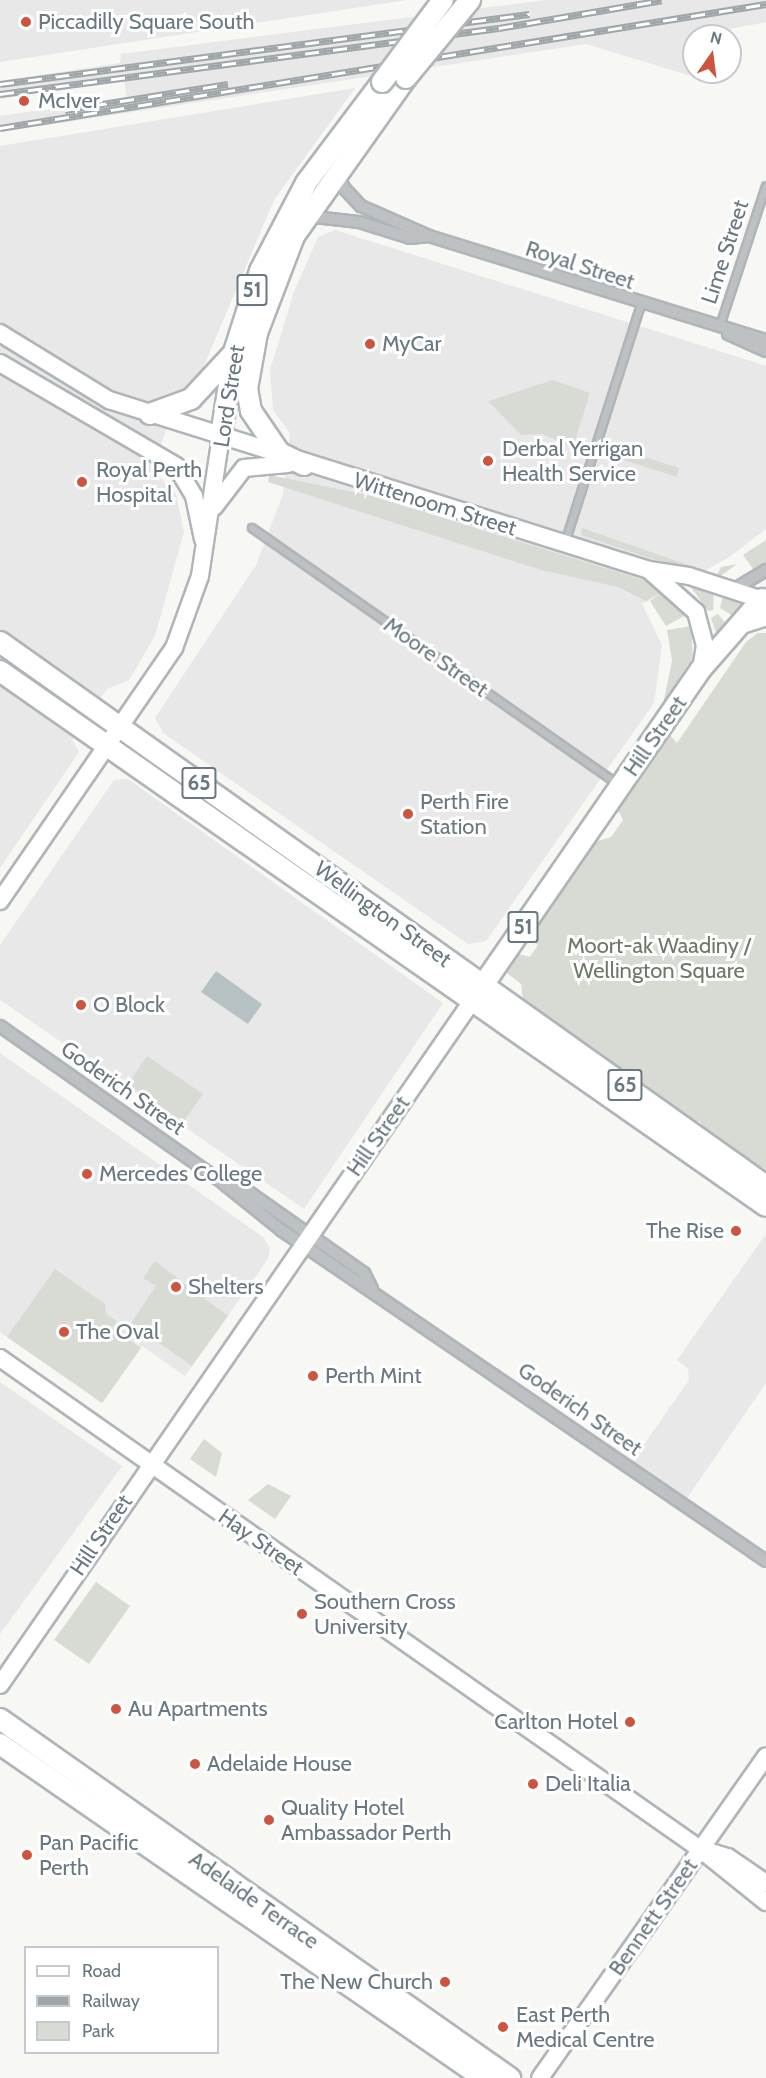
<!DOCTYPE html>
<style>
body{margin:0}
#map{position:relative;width:766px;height:2078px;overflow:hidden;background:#f7f7f4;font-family:Cabin,sans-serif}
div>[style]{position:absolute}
.built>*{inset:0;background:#e7e8e7}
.green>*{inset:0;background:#d7dbd4}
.water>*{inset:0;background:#b6c1c4}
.roads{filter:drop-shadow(2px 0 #afb5b8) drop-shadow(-2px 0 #afb5b8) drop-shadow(0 2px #afb5b8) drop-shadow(0 -2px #afb5b8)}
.minor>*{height:6px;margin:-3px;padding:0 3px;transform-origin:3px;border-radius:3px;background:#bdc1c4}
.tertiary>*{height:10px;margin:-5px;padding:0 5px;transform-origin:5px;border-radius:5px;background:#bdc1c4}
.secondary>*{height:16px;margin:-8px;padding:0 8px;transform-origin:8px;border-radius:8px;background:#fff}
.primary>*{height:20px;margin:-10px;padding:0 10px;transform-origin:10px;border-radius:10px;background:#fff}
.rail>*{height:7px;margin-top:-3.5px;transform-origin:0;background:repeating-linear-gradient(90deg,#fff 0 14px,#9fa6a9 0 28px);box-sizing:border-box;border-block:2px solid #9fa6a9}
.bridges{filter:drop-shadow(2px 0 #b1b6b8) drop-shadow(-2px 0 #b1b6b8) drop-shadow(0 2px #b1b6b8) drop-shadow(0 -2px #b1b6b8)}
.primary-bridge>*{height:20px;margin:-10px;padding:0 10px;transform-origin:10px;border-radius:10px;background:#fff}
.dots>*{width:16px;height:16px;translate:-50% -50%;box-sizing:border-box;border:3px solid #fff;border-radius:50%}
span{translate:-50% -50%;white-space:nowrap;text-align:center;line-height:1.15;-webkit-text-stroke:6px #fff;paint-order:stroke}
.shield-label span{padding:2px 4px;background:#fff;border:2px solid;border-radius:4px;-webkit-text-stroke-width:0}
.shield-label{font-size:21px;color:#6a7981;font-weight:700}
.poi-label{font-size:22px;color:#6a7981}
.left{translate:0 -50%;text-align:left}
.right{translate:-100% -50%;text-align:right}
.street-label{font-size:22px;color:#6a7981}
.park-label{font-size:22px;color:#6d7968}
.legend{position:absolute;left:24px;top:1946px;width:195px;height:108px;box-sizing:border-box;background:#fff;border:2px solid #c3c9cd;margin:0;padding:8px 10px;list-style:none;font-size:18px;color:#6a7981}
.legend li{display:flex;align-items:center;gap:12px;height:30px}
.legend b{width:30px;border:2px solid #c3c9cd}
.north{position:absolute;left:682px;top:24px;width:60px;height:60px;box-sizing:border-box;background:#fff;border:2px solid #c3c9cd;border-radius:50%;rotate:14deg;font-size:16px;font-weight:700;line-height:24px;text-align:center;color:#6a7981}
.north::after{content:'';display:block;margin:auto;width:21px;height:27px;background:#cd543e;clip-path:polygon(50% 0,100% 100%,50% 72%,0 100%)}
</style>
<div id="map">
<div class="built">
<div style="clip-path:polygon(0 0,407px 0,0 62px)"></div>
<div style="clip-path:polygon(545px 0,766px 0,766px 22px,694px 36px,698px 78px,586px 44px,0 132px,0 116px,127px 97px,124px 80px,0 99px,0 81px,120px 63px,121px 54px)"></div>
<div style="clip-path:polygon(355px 88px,274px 200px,203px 368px,177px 395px,153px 470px,176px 494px,184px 532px,155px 636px,129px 680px,107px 689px,72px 740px,79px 752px,0 868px,0 146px)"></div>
<div style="clip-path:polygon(335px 230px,766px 366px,766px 529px,728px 558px,642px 604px,662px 645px,654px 703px,486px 941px,468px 944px,163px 733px,155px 718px,256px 565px,283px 494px,290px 433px,273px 410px,270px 370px,294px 292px,318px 237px)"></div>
<div style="clip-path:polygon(128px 779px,443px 1003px,304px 1209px,0 1000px,0 945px,114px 780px)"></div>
<div style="clip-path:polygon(0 1053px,263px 1237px,270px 1248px,268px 1259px,185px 1376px,142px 1346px,102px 1403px,0 1332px)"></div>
<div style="clip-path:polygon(766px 1234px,766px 1383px,683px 1504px,629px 1466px,689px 1380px,688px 1369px,677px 1360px)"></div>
<div style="clip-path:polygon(0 1382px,122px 1466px,0 1634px)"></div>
</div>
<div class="green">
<div style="clip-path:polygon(553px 380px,590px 393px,573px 447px,542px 434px,521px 435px,488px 401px)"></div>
<div style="clip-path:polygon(623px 450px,679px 468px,677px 477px,621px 459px)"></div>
<div style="clip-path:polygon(269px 475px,372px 496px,640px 579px,662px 591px,686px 615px,666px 626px,650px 601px,662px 592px,646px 601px,618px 587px,541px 570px,268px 482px)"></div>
<div style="clip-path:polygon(582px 528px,717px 575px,721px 567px,737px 564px,715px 580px,581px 535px)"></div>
<div style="clip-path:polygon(766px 540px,766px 563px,754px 570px,743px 555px)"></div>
<div style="clip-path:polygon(688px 583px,714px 590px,713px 610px,708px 611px)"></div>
<div style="clip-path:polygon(723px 596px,745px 603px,733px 616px,720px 608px)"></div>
<div style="clip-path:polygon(718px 614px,727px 625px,717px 636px,711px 618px)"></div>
<div style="clip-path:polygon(691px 626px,693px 657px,663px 704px,672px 661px,667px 630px)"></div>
<div style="clip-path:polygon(758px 633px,766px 633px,766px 1169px,729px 1154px,703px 1137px,700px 1121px,689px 1126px,524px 1007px,521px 984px,502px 969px,514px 953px,530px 957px,538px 945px,532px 941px,533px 926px,591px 843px,611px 837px,623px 820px,616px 807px,637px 776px,670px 735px,677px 743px,746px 642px)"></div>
<div style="clip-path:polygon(147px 1056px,203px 1094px,183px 1122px,128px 1084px)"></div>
<div style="clip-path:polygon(155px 1261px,228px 1316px,192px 1366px,131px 1323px,156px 1286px,143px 1278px)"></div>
<div style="clip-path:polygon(55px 1269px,105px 1304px,106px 1314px,117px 1321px,112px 1328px,141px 1348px,102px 1403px,7px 1337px)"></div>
<div style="clip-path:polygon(204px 1439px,222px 1453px,216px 1477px,190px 1459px)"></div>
<div style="clip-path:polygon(268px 1484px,291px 1496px,275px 1519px,248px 1500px)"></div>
<div style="clip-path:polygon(96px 1582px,130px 1606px,89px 1664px,54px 1640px)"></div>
</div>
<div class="water">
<div style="clip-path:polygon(216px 971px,262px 1004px,248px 1024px,201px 992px)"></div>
</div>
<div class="roads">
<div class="minor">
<div style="left:720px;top:326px;width:147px;rotate:-71.8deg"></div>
<div style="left:252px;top:528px;width:447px;rotate:35deg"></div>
<div style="left:565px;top:543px;width:250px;rotate:-72.3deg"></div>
</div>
<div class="tertiary">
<div style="left:337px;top:171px;width:18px;rotate:68deg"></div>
<div style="left:344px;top:188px;width:25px;rotate:47deg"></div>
<div style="left:361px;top:206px;width:74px;rotate:23.8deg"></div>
<div style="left:429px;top:236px;width:353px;rotate:17.2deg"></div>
<div style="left:306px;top:216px;width:53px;rotate:6.5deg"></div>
<div style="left:359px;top:222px;width:53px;rotate:17.4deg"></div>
<div style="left:410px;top:238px;width:19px;rotate:-6deg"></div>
<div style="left:728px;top:334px;width:42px;rotate:24.1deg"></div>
<div style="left:733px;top:590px;width:39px;rotate:-31deg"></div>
<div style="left:0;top:1026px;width:273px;rotate:35.1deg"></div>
<div style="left:223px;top:1183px;width:75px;rotate:39deg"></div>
<div style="left:281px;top:1230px;width:587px;rotate:34.31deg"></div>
<div style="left:227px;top:1184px;width:23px;rotate:20deg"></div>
<div style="left:249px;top:1192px;width:141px;rotate:35.2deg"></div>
<div style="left:364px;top:1273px;width:18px;rotate:63deg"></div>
</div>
<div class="secondary">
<div style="left:0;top:333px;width:128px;rotate:31.6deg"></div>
<div style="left:109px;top:400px;width:566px;rotate:17.47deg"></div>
<div style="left:649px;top:570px;width:40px;rotate:8.5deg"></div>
<div style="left:689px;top:576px;width:81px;rotate:18deg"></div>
<div style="left:0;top:363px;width:204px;rotate:30.3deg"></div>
<div style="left:176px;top:466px;width:35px;rotate:59deg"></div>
<div style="left:194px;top:496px;width:44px;rotate:78.2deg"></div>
<div style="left:214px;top:507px;width:49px;rotate:-52.4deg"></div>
<div style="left:244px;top:468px;width:44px;rotate:-5.2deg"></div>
<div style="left:650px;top:571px;width:62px;rotate:41.7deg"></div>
<div style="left:696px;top:612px;width:34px;rotate:75deg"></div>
<div style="left:705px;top:645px;width:24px;rotate:99deg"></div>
<div style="left:739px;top:626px;width:28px;rotate:-18deg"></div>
<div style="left:0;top:901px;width:307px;rotate:-55.5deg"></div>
<div style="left:174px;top:648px;width:77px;rotate:-70.1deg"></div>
<div style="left:200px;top:576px;width:142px;rotate:-81.5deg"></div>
<div style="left:0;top:1358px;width:855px;rotate:35.05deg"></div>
<div style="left:700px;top:1849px;width:85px;rotate:38.8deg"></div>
<div style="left:0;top:1685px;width:843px;rotate:-55.39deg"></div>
<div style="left:701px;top:1849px;width:28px;rotate:17deg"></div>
<div style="left:728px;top:1857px;width:46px;rotate:34.4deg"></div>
<div style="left:540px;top:2078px;width:393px;rotate:-54.9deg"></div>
</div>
<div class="primary">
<div style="left:150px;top:414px;width:44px;rotate:-20.1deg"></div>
<div style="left:191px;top:399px;width:59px;rotate:-47.1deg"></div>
<div style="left:221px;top:436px;width:85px;rotate:-81.2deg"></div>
<div style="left:234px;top:352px;width:85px;rotate:-72.2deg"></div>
<div style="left:260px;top:271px;width:99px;rotate:-62.4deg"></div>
<div style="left:306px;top:183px;width:126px;rotate:-53deg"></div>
<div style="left:304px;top:465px;width:28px;rotate:-153deg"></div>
<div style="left:279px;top:452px;width:50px;rotate:-124.3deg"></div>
<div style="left:251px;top:411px;width:22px;rotate:-100deg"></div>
<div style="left:247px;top:389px;width:57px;rotate:-79.9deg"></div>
<div style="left:257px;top:333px;width:104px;rotate:-69.1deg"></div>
<div style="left:294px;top:236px;width:194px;rotate:-54.7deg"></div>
<div style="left:0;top:642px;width:940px;rotate:35.38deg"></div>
<div style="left:0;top:671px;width:934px;rotate:34.93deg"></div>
<div style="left:483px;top:985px;width:384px;rotate:-55.4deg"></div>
<div style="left:701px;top:669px;width:93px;rotate:-48.9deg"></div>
<div style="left:0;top:1719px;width:624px;rotate:35.14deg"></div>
<div style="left:0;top:1744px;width:587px;rotate:34.66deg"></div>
</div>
</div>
<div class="rail">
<div style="left:0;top:84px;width:534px;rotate:-7.54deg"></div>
<div style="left:0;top:94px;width:503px;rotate:-7.53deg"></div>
<div style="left:499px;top:28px;width:165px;rotate:-9.7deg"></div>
<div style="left:65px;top:110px;width:165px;rotate:-9.1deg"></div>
<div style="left:0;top:128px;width:776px;rotate:-9.2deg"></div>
</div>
<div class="bridges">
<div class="primary-bridge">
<div style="left:406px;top:78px;width:101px;rotate:-50.6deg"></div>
<div style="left:382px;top:82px;width:102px;rotate:-53.4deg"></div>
</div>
</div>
<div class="dots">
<div style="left:26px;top:22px;background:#cd543e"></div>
<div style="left:24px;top:101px;background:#cd543e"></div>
<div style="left:370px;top:344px;background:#cd543e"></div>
<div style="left:488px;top:461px;background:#cd543e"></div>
<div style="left:82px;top:482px;background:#cd543e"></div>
<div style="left:408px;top:814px;background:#cd543e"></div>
<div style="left:81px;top:1005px;background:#cd543e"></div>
<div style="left:87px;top:1174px;background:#cd543e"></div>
<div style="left:736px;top:1231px;background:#cd543e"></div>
<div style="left:176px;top:1287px;background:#cd543e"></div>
<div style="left:64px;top:1332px;background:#cd543e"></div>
<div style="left:313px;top:1376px;background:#cd543e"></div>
<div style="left:302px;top:1614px;background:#cd543e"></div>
<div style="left:116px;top:1709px;background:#cd543e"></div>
<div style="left:630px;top:1722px;background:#cd543e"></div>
<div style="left:195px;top:1764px;background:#cd543e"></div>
<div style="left:533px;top:1784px;background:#cd543e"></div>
<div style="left:269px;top:1820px;background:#cd543e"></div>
<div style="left:27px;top:1855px;background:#cd543e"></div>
<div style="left:445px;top:1982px;background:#cd543e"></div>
<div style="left:503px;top:2027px;background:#cd543e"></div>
</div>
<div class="shield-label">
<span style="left:252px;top:290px">51</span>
<span style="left:199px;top:783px">65</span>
<span style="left:523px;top:927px">51</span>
<span style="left:625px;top:1085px">65</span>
</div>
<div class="poi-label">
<span class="left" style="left:38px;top:22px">Piccadilly Square South</span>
<span class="left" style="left:38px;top:101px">McIver</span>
<span class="left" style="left:382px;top:344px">MyCar</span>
<span class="left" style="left:502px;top:461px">Derbal Yerrigan<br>Health Service</span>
<span class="left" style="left:96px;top:482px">Royal Perth<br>Hospital</span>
<span class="left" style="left:420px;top:814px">Perth Fire<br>Station</span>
<span class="left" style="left:93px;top:1005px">O Block</span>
<span class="left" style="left:99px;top:1174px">Mercedes College</span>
<span class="right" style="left:724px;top:1231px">The Rise</span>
<span class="left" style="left:188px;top:1287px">Shelters</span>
<span class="left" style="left:76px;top:1332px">The Oval</span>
<span class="left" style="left:325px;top:1376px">Perth Mint</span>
<span class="left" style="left:314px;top:1614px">Southern Cross<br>University</span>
<span class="left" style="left:128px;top:1709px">Au Apartments</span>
<span class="right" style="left:618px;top:1722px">Carlton Hotel</span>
<span class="left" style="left:207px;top:1764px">Adelaide House</span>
<span class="left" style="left:545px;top:1784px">Deli Italia</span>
<span class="left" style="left:281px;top:1820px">Quality Hotel<br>Ambassador Perth</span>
<span class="left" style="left:39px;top:1855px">Pan Pacific<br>Perth</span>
<span class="right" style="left:433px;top:1982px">The New Church</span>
<span class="left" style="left:516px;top:2027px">East Perth<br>Medical Centre</span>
</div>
<div class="street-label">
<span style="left:725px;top:252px;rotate:-72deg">Lime Street</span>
<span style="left:580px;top:265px;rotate:18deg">Royal Street</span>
<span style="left:229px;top:396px;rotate:-81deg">Lord Street</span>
<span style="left:435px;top:504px;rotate:17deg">Wittenoom Street</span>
<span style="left:436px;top:657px;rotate:35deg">Moore Street</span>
<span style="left:655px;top:736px;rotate:-55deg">Hill Street</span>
<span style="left:383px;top:914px;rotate:36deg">Wellington Street</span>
<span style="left:123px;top:1088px;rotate:35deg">Goderich Street</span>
<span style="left:378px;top:1136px;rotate:-55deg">Hill Street</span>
<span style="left:580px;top:1409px;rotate:35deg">Goderich Street</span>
<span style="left:101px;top:1535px;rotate:-56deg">Hill Street</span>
<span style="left:261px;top:1542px;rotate:35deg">Hay Street</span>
<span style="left:254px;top:1900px;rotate:35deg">Adelaide Terrace</span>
<span style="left:653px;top:1917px;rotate:-55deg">Bennett Street</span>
</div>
<div class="park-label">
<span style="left:659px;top:958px">Moort-ak Waadiny /<br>Wellington Square</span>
</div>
<ul class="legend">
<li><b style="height:8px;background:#fff"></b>Road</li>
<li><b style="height:8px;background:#9fa6a9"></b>Railway</li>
<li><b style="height:16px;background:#d7dbd4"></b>Park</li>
</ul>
<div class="north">N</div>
</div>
